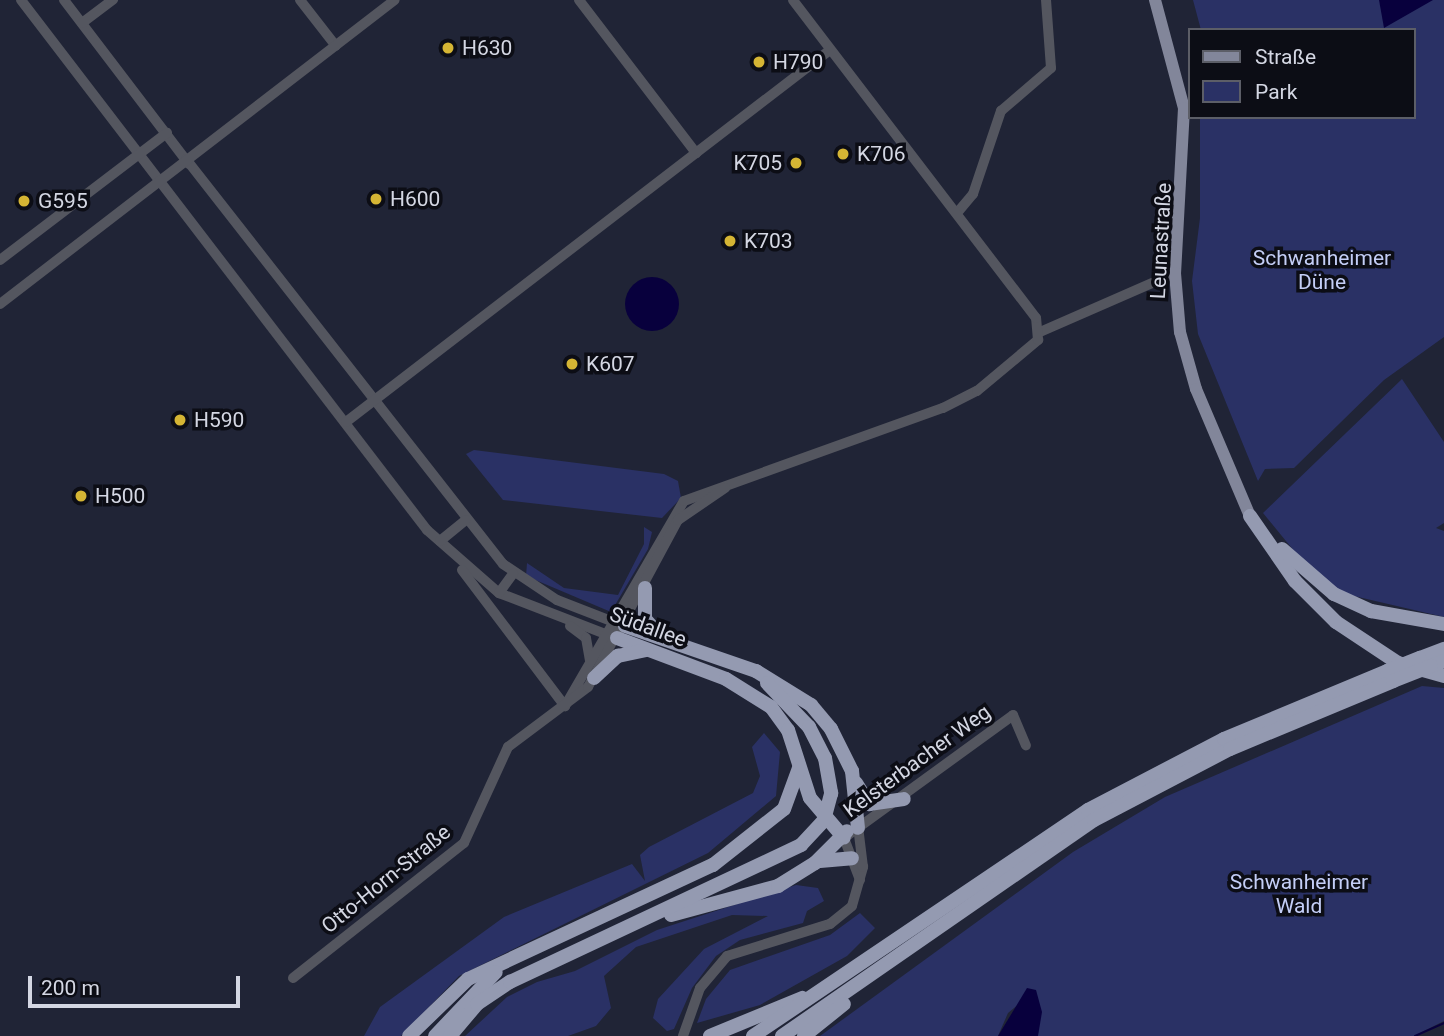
<!DOCTYPE html>
<meta charset="utf-8">
<style>
body{margin:0}
#map{position:relative;width:1444px;height:1036px;overflow:hidden;background:#202436;font-family:Roboto,sans-serif}
div>[style]{position:absolute}
.green>*{inset:0;background:#2a3165}
.water>*{inset:0;background:#08003d}
.round{border-radius:50%}
.stream>*{height:2px;margin:-1px;padding:0 1px;transform-origin:1px;border-radius:1px;background:#08003d}
.minor>*{height:10px;margin:-5px;padding:0 5px;transform-origin:5px;border-radius:5px;background:#54565f}
.major>*{height:12px;margin:-6px;padding:0 6px;transform-origin:6px;border-radius:6px;background:#82869a}
.highway>*{height:14px;margin:-7px;padding:0 7px;transform-origin:7px;border-radius:7px;background:#949ab1}
.highway-bridge>*{height:14px;margin:-7px;padding:0 7px;transform-origin:7px;border-radius:7px;background:#949ab1}
.dots>*{width:19px;height:19px;translate:-50% -50%;box-sizing:border-box;border:4px solid #0c0d15;border-radius:50%}
span{translate:-50% -50%;white-space:nowrap;text-align:center;line-height:1.15;-webkit-text-stroke:7px #0c0d15;paint-order:stroke}
.poi-label{font-size:21px;color:#d4d7e3}
.left{translate:0 -50%;text-align:left}
.right{translate:-100% -50%;text-align:right}
.street-label{font-size:21px;color:#d4d7e3}
.park-label{font-size:21px;color:#c4cef6}
.legend{position:absolute;left:1188px;top:28px;width:228px;height:91px;box-sizing:border-box;background:#0c0d15;border:2px solid #5c5e67;margin:0;padding:9px 12px;list-style:none;font-size:21px;color:#d4d7e3}
.legend li{display:flex;align-items:center;gap:14px;height:35px}
.legend b{width:35px;border:2px solid #5c5e67}
.scale{position:absolute;left:28px;top:976px;width:212px;height:32px;box-sizing:border-box;border:4px solid #d4d7e3;border-top:0;padding-left:9px;font-size:21px;line-height:24px;white-space:nowrap;color:#d4d7e3;-webkit-text-stroke:5px #0c0d15;paint-order:stroke}
</style>
<div id="map">
<div class="green">
<div style="clip-path:polygon(1193px 0,1444px 0,1444px 337px,1384px 380px,1294px 468px,1265px 469px,1258px 481px,1198px 334px,1192px 281px,1200px 218px,1200px 117px,1414px 117px,1414px 30px,1201px 30px)"></div>
<div style="clip-path:polygon(1402px 379px,1444px 442px,1444px 523px,1436px 528px,1444px 531px,1444px 617px,1341px 593px,1308px 568px,1263px 513px)"></div>
<div style="clip-path:polygon(474px 450px,664px 474px,678px 481px,681px 498px,662px 518px,503px 500px,466px 454px)"></div>
<div style="clip-path:polygon(644px 527px,652px 532px,648px 549px,611px 612px,526px 576px,527px 563px,564px 588px,618px 595px,644px 544px)"></div>
<div style="clip-path:polygon(1422px 686px,1444px 688px,1444px 1021px,1414px 1036px,1038px 1036px,1036px 990px,1008px 1013px,998px 1036px,820px 1036px,1073px 852px,1165px 797px)"></div>
<div style="clip-path:polygon(764px 733px,780px 752px,776px 796px,708px 853px,459px 976px,401px 1036px,364px 1036px,380px 1007px,504px 917px,632px 864px,645px 881px,640px 855px,649px 847px,753px 793px,760px 776px,752px 747px)"></div>
<div style="clip-path:polygon(796px 885px,818px 888px,824px 901px,807px 911px,803px 923px,740px 940px,716px 956px,692px 988px,674px 1029px,667px 1031px,653px 1018px,658px 999px,704px 949px,768px 916px,732px 915px,636px 947px,604px 976px,611px 1008px,596px 1026px,568px 1036px,465px 1036px,507px 997px,537px 982px,575px 971px,657px 930px)"></div>
<div style="clip-path:polygon(860px 913px,875px 928px,847px 956px,760px 1005px,697px 1023px,706px 999px,730px 970px,830px 935px)"></div>
</div>
<div class="water">
<div style="clip-path:polygon(1379px 0,1433px 0,1384px 28px)"></div>
<div class="round" style="left:625px;top:277px;width:54px;height:54px"></div>
<div style="clip-path:polygon(1027px 988px,1036px 990px,1042px 1012px,1038px 1036px,998px 1036px)"></div>
</div>
<div class="stream">
<div style="left:1415px;top:1036px;width:32px;rotate:-24deg"></div>
</div>
<div class="minor">
<div style="left:21px;top:0;width:668px;rotate:52.55deg"></div>
<div style="left:427px;top:530px;width:96px;rotate:41.2deg"></div>
<div style="left:499px;top:593px;width:122px;rotate:21.1deg"></div>
<div style="left:64px;top:0;width:206px;rotate:52.7deg"></div>
<div style="left:300px;top:0;width:58px;rotate:52deg"></div>
<div style="left:579px;top:0;width:193px;rotate:52.6deg"></div>
<div style="left:82px;top:23px;width:39px;rotate:-37deg"></div>
<div style="left:186px;top:159px;width:514px;rotate:51.95deg"></div>
<div style="left:503px;top:564px;width:65px;rotate:33.7deg"></div>
<div style="left:557px;top:600px;width:66px;rotate:21.2deg"></div>
<div style="left:957px;top:213px;width:25px;rotate:-50deg"></div>
<div style="left:973px;top:194px;width:88px;rotate:-71.4deg"></div>
<div style="left:1001px;top:111px;width:66px;rotate:-40.7deg"></div>
<div style="left:1051px;top:68px;width:68px;rotate:-94.2deg"></div>
<div style="left:0;top:260px;width:210px;rotate:-37.3deg"></div>
<div style="left:0;top:304px;width:498px;rotate:-37.6deg"></div>
<div style="left:1040px;top:332px;width:147px;rotate:-23.6deg"></div>
<div style="left:346px;top:422px;width:610px;rotate:-37.55deg"></div>
<div style="left:440px;top:541px;width:33px;rotate:-39deg"></div>
<div style="left:462px;top:570px;width:171px;rotate:52.9deg"></div>
<div style="left:499px;top:593px;width:24px;rotate:-54deg"></div>
<div style="left:570px;top:626px;width:20px;rotate:37deg"></div>
<div style="left:586px;top:638px;width:23px;rotate:80deg"></div>
<div style="left:565px;top:706px;width:237px;rotate:-59.9deg"></div>
<div style="left:684px;top:501px;width:275px;rotate:-19.8deg"></div>
<div style="left:943px;top:408px;width:38px;rotate:-27deg"></div>
<div style="left:977px;top:391px;width:80px;rotate:-39.9deg"></div>
<div style="left:1038px;top:340px;width:22px;rotate:-95deg"></div>
<div style="left:1036px;top:318px;width:400px;rotate:-127.4deg"></div>
<div style="left:860px;top:880px;width:45px;rotate:-110.9deg"></div>
<div style="left:844px;top:838px;width:209px;rotate:-36deg"></div>
<div style="left:1013px;top:715px;width:33px;rotate:67deg"></div>
<div style="left:293px;top:978px;width:218px;rotate:-38.3deg"></div>
<div style="left:464px;top:843px;width:106px;rotate:-65.4deg"></div>
<div style="left:508px;top:747px;width:100px;rotate:-36.9deg"></div>
<div style="left:588px;top:687px;width:190px;rotate:-61.7deg"></div>
<div style="left:678px;top:520px;width:57px;rotate:-34.2deg"></div>
<div style="left:683px;top:1036px;width:51px;rotate:-70.5deg"></div>
<div style="left:700px;top:988px;width:42px;rotate:-49.8deg"></div>
<div style="left:727px;top:956px;width:108px;rotate:-17.3deg"></div>
<div style="left:830px;top:924px;width:28px;rotate:-39deg"></div>
<div style="left:852px;top:906px;width:41px;rotate:-74.2deg"></div>
<div style="left:863px;top:867px;width:39px;rotate:-97deg"></div>
</div>
<div class="major">
<div style="left:1155px;top:0;width:112px;rotate:75deg"></div>
<div style="left:1184px;top:108px;width:165px;rotate:93.1deg"></div>
<div style="left:1175px;top:273px;width:59px;rotate:85.2deg"></div>
<div style="left:1180px;top:332px;width:59px;rotate:74.3deg"></div>
<div style="left:1196px;top:389px;width:138px;rotate:67deg"></div>
</div>
<div class="highway">
<div style="left:1250px;top:516px;width:79px;rotate:55.3deg"></div>
<div style="left:1295px;top:581px;width:58px;rotate:45deg"></div>
<div style="left:1336px;top:622px;width:74px;rotate:33.5deg"></div>
<div style="left:1398px;top:663px;width:48px;rotate:15.8deg"></div>
<div style="left:1282px;top:549px;width:69px;rotate:40.9deg"></div>
<div style="left:1334px;top:594px;width:41px;rotate:24.7deg"></div>
<div style="left:1371px;top:611px;width:74px;rotate:10.1deg"></div>
<div style="left:645px;top:588px;width:31px;rotate:90deg"></div>
<div style="left:645px;top:619px;width:24px;rotate:48deg"></div>
<div style="left:625px;top:626px;width:139px;rotate:19deg"></div>
<div style="left:756px;top:671px;width:65px;rotate:31.7deg"></div>
<div style="left:811px;top:705px;width:31px;rotate:50deg"></div>
<div style="left:831px;top:729px;width:47px;rotate:63.4deg"></div>
<div style="left:852px;top:771px;width:57px;rotate:84deg"></div>
<div style="left:617px;top:638px;width:116px;rotate:20.6deg"></div>
<div style="left:726px;top:679px;width:53px;rotate:31.9deg"></div>
<div style="left:771px;top:707px;width:29px;rotate:54deg"></div>
<div style="left:788px;top:730px;width:71px;rotate:72.1deg"></div>
<div style="left:810px;top:798px;width:52px;rotate:49.6deg"></div>
<div style="left:1420px;top:658px;width:26px;rotate:-21deg"></div>
<div style="left:1431px;top:666px;width:14px;rotate:-21deg"></div>
<div style="left:594px;top:678px;width:33px;rotate:-43deg"></div>
<div style="left:618px;top:656px;width:29px;rotate:-12deg"></div>
<div style="left:767px;top:683px;width:61px;rotate:46.3deg"></div>
<div style="left:809px;top:727px;width:35px;rotate:63deg"></div>
<div style="left:825px;top:758px;width:36px;rotate:80deg"></div>
<div style="left:856px;top:783px;width:25px;rotate:58deg"></div>
<div style="left:869px;top:804px;width:35px;rotate:-8deg"></div>
<div style="left:820px;top:861px;width:32px;rotate:-5deg"></div>
<div style="left:671px;top:915px;width:111px;rotate:-15.2deg"></div>
<div style="left:778px;top:886px;width:44px;rotate:-31.9deg"></div>
<div style="left:815px;top:863px;width:45px;rotate:-45deg"></div>
<div style="left:409px;top:1036px;width:82px;rotate:-44deg"></div>
<div style="left:468px;top:979px;width:270px;rotate:-25deg"></div>
<div style="left:713px;top:865px;width:90px;rotate:-38.3deg"></div>
<div style="left:784px;top:809px;width:44px;rotate:-69.9deg"></div>
<div style="left:435px;top:1036px;width:88px;rotate:-46.4deg"></div>
<div style="left:450px;top:1036px;width:42px;rotate:-49.8deg"></div>
<div style="left:477px;top:1004px;width:40px;rotate:-34deg"></div>
<div style="left:510px;top:982px;width:322px;rotate:-25.2deg"></div>
<div style="left:710px;top:1036px;width:100px;rotate:-22.4deg"></div>
<div style="left:753px;top:1036px;width:404px;rotate:-34deg"></div>
<div style="left:1088px;top:810px;width:153px;rotate:-27.6deg"></div>
<div style="left:1224px;top:739px;width:177px;rotate:-22.6deg"></div>
<div style="left:782px;top:1036px;width:379px;rotate:-34.7deg"></div>
<div style="left:1094px;top:820px;width:153px;rotate:-27.6deg"></div>
<div style="left:1230px;top:749px;width:177px;rotate:-22.6deg"></div>
<div style="left:804px;top:1036px;width:51px;rotate:-38.7deg"></div>
</div>
<div class="highway-bridge">
<div style="left:1387px;top:671px;width:35px;rotate:-22deg"></div>
<div style="left:1393px;top:681px;width:41px;rotate:-21.5deg"></div>
<div style="left:801px;top:845px;width:34px;rotate:-47deg"></div>
<div style="left:824px;top:820px;width:28px;rotate:-75deg"></div>
</div>
<div class="dots">
<div style="left:448px;top:48px;background:#d5b534"></div>
<div style="left:759px;top:62px;background:#d5b534"></div>
<div style="left:843px;top:154px;background:#d5b534"></div>
<div style="left:796px;top:163px;background:#d5b534"></div>
<div style="left:376px;top:199px;background:#d5b534"></div>
<div style="left:24px;top:201px;background:#d5b534"></div>
<div style="left:730px;top:241px;background:#d5b534"></div>
<div style="left:572px;top:364px;background:#d5b534"></div>
<div style="left:180px;top:420px;background:#d5b534"></div>
<div style="left:81px;top:496px;background:#d5b534"></div>
</div>
<div class="poi-label">
<span class="left" style="left:462px;top:48px">H630</span>
<span class="left" style="left:773px;top:62px">H790</span>
<span class="left" style="left:857px;top:154px">K706</span>
<span class="right" style="left:782px;top:163px">K705</span>
<span class="left" style="left:390px;top:199px">H600</span>
<span class="left" style="left:38px;top:201px">G595</span>
<span class="left" style="left:744px;top:241px">K703</span>
<span class="left" style="left:586px;top:364px">K607</span>
<span class="left" style="left:194px;top:420px">H590</span>
<span class="left" style="left:95px;top:496px">H500</span>
</div>
<div class="street-label">
<span style="left:1161px;top:241px;rotate:-87deg">Leunastraße</span>
<span style="left:648px;top:627px;rotate:20deg">Südallee</span>
<span style="left:917px;top:761px;rotate:-36deg">Kelsterbacher Weg</span>
<span style="left:386px;top:879px;rotate:-39deg">Otto-Horn-Straße</span>
</div>
<div class="park-label">
<span style="left:1322px;top:270px">Schwanheimer<br>Düne</span>
<span style="left:1299px;top:894px">Schwanheimer<br>Wald</span>
</div>
<ul class="legend">
<li><b style="height:9px;background:#82869a"></b>Straße</li>
<li><b style="height:19px;background:#2a3165"></b>Park</li>
</ul>
<div class="scale">200 m</div>
</div>
